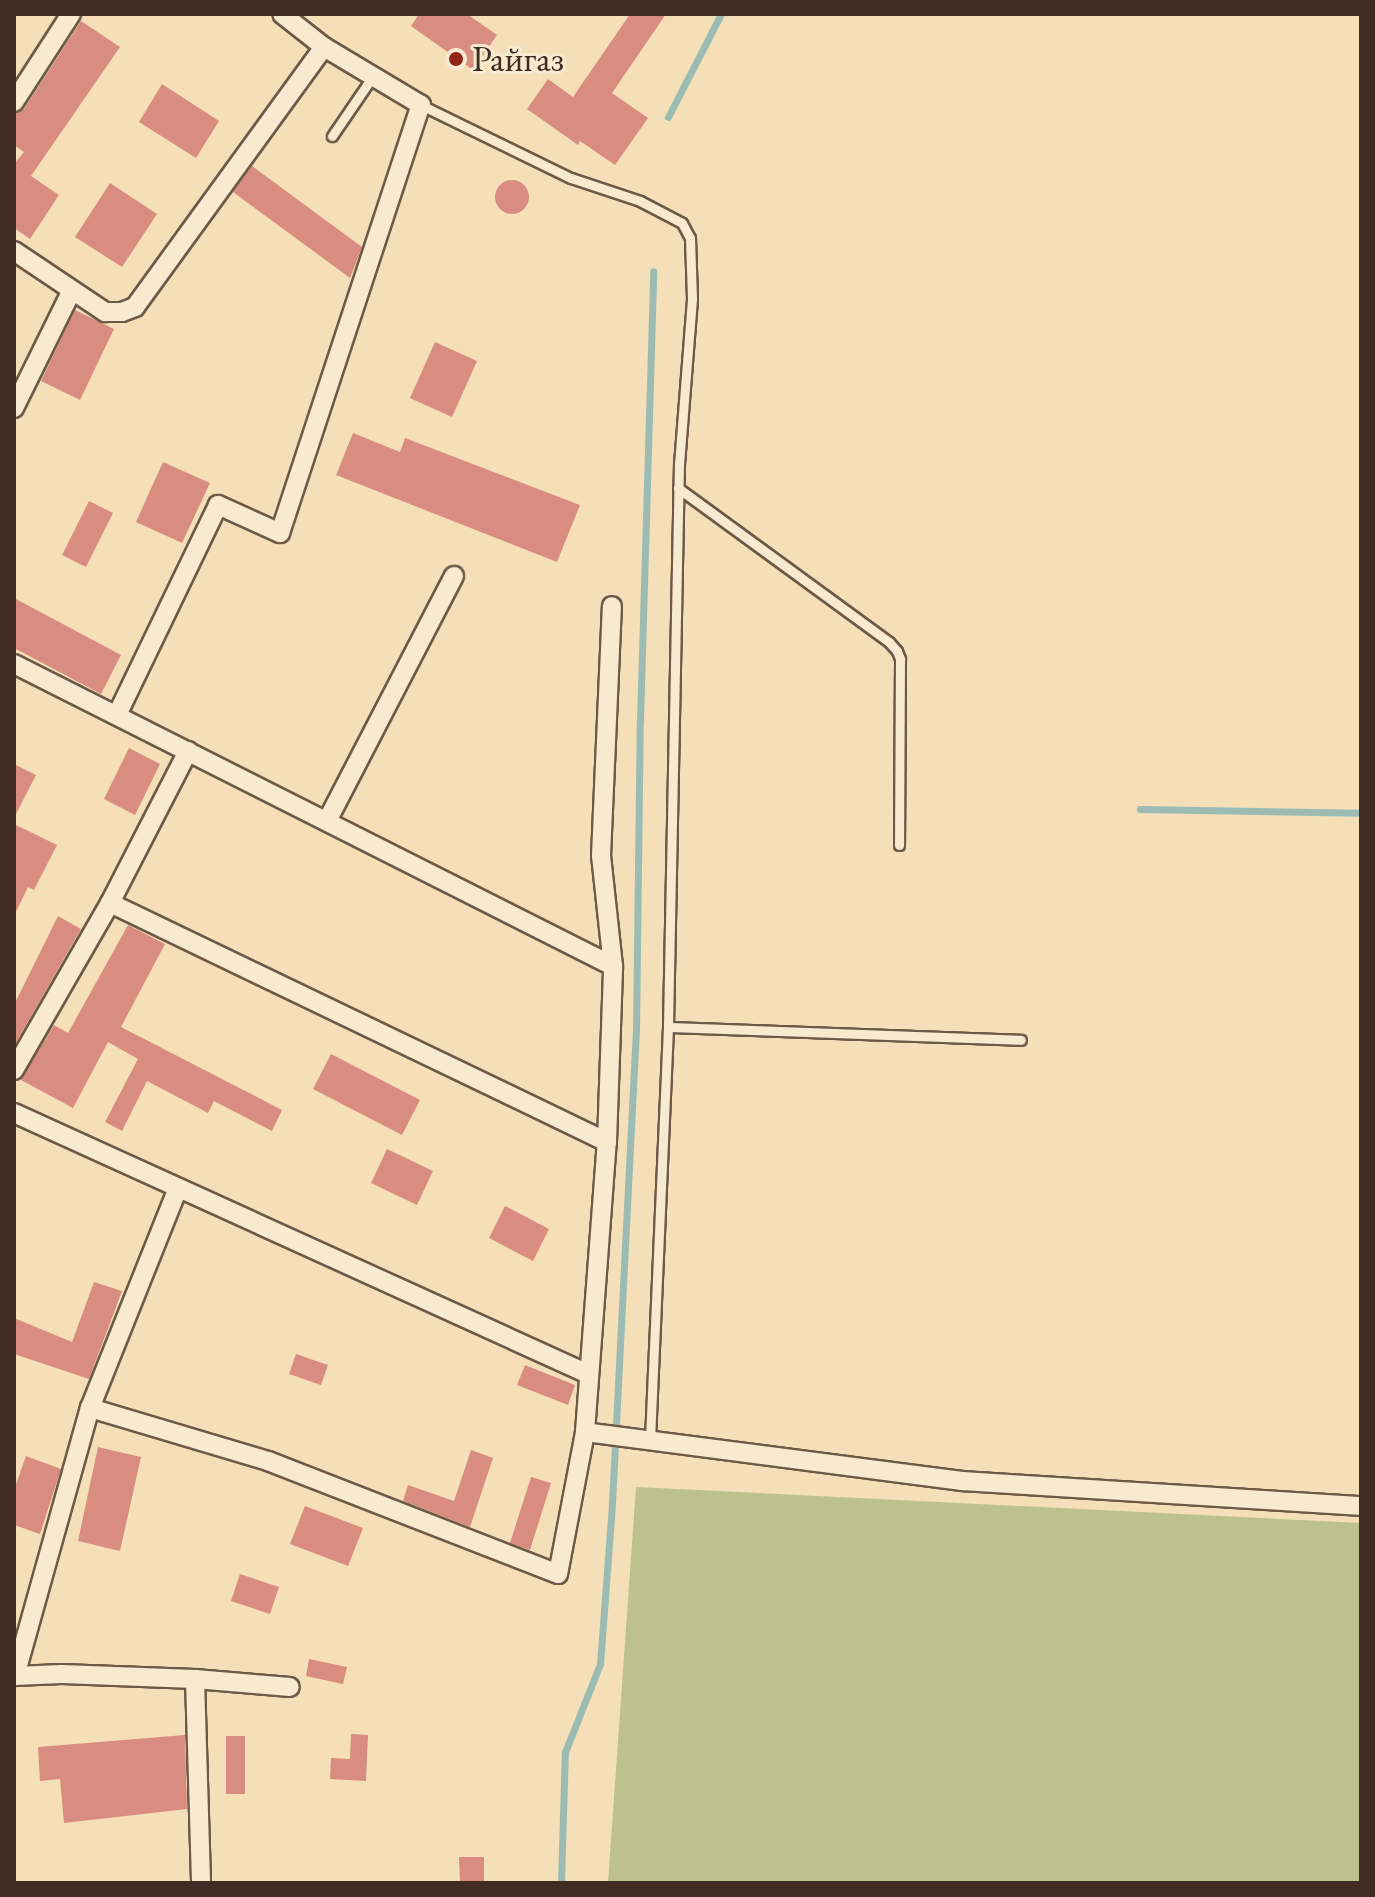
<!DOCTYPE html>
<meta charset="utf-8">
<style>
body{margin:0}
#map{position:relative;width:1375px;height:1897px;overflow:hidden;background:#f4dfb8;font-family:"EB Garamond",serif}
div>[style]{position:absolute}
.green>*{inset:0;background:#bcc18e}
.stream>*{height:7px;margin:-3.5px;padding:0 3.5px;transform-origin:3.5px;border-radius:3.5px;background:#9cbcb3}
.building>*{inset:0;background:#d98d80}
.round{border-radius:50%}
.roads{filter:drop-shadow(2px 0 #6d5948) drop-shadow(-2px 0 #6d5948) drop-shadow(0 2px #6d5948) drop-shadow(0 -2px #6d5948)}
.service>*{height:9px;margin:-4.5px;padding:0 4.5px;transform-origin:4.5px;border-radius:4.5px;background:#f8ead1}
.minor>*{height:18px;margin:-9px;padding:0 9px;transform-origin:9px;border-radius:9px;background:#f8ead1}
.dots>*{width:22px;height:22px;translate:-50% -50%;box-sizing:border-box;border:4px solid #f8ead1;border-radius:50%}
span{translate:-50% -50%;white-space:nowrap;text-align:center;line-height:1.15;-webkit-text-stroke:6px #f8ead1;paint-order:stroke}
.poi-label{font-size:36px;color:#402c22}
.left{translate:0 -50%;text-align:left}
.frame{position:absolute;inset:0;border:16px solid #402c22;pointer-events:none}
</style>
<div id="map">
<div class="green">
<div style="clip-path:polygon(636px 1487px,1361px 1523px,1361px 1883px,608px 1883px)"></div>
</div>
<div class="stream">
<div style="left:668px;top:117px;width:116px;rotate:-62.8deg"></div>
<div style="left:1140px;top:809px;width:221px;rotate:1deg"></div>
<div style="left:561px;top:1883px;width:131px;rotate:-88.3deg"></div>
<div style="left:565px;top:1752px;width:95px;rotate:-68.3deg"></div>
<div style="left:600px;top:1664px;width:161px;rotate:-85.7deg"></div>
<div style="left:612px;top:1503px;width:472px;rotate:-87.1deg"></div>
<div style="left:636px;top:1032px;width:312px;rotate:-89.3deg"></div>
<div style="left:640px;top:720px;width:449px;rotate:-88.3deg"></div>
</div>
<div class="building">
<div style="clip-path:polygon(419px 14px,467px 14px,497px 35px,473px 70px,411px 26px)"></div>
<div style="clip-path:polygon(630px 14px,666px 14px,612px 93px,648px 118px,615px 165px,580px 141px,578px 145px,527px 109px,548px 79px,573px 97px)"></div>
<div style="clip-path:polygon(81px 21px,120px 47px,31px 176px,59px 195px,30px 239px,14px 228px,14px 164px,24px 152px,14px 145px,14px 114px,24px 109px)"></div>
<div style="clip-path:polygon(162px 84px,219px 121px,196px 158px,139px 122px)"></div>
<div style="clip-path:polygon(252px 166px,362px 247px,350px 278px,233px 192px)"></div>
<div class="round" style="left:495px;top:180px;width:34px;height:34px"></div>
<div style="clip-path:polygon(110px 183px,157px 214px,122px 267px,75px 237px)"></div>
<div style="clip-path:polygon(75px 310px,114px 329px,80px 400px,41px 381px)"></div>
<div style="clip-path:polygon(435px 342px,477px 361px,452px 417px,410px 398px)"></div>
<div style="clip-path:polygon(353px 433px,400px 452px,405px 438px,580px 505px,557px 562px,336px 475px)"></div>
<div style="clip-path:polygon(163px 462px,210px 483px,182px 543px,136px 522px)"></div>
<div style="clip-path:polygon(89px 501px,113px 513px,86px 567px,62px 555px)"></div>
<div style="clip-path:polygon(14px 598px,121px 655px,101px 694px,14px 648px)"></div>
<div style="clip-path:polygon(129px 748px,160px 764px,135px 815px,104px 799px)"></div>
<div style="clip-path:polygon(14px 764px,36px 775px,14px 818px)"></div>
<div style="clip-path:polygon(14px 824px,57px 845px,34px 890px,28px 887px,14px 916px)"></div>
<div style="clip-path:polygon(58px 916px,81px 929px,14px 1046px,14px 1005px)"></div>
<div style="clip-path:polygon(128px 925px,165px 944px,121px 1027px,282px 1110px,272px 1131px,214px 1101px,208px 1113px,147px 1081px,122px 1131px,105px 1122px,138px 1059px,108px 1042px,73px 1108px,21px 1080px,54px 1025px,68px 1033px)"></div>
<div style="clip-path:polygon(331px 1054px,420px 1100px,402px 1135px,313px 1089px)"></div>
<div style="clip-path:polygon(387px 1149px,433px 1171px,417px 1205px,371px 1183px)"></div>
<div style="clip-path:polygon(505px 1206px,549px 1229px,533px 1261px,489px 1238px)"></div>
<div style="clip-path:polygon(94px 1282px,122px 1291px,89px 1379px,14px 1354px,14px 1318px,72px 1342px)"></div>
<div style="clip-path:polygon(296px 1354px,328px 1365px,321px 1385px,289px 1374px)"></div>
<div style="clip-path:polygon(525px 1365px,575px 1385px,568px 1405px,517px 1385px)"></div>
<div style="clip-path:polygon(98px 1447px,141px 1457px,120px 1551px,78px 1541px)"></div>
<div style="clip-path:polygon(471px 1450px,493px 1458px,470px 1527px,403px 1501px,408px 1485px,454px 1501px)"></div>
<div style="clip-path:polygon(26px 1456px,61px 1469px,40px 1534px,14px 1525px,14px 1490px)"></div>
<div style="clip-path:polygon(531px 1477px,551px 1483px,530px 1550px,510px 1543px)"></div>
<div style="clip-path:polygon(305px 1506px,363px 1528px,348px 1566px,290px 1544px)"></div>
<div style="clip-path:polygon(240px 1574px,279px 1587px,270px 1614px,231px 1601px)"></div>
<div style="clip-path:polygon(309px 1659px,347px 1667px,343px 1684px,306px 1676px)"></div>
<div style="clip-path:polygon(351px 1734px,368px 1735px,366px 1781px,330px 1779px,331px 1758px,350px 1759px)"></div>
<div style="clip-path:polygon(185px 1735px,187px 1809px,64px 1823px,60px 1779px,40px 1781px,38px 1747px)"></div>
<div style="clip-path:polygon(226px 1736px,245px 1736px,245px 1794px,226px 1794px)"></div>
<div style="clip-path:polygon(459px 1857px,484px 1857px,484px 1883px,460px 1883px)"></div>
</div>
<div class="roads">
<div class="service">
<div style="left:421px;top:105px;width:167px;rotate:26deg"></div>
<div style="left:571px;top:178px;width:73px;rotate:18.4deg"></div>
<div style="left:640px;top:201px;width:47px;rotate:27.6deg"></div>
<div style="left:682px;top:223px;width:17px;rotate:62deg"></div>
<div style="left:690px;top:238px;width:61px;rotate:88.1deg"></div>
<div style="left:692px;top:299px;width:165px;rotate:94.5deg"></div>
<div style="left:679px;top:463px;width:564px;rotate:91.12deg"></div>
<div style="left:668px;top:1027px;width:414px;rotate:92.5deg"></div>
<div style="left:332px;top:136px;width:73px;rotate:-55.7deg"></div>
<div style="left:678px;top:488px;width:261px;rotate:36.1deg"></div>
<div style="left:889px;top:642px;width:12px;rotate:48deg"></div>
<div style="left:897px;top:651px;width:9px;rotate:69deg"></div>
<div style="left:900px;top:659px;width:186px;rotate:90.3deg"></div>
<div style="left:668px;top:1027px;width:353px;rotate:2.1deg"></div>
</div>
<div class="minor">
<div style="left:14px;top:102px;width:105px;rotate:-57.1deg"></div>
<div style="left:14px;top:251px;width:110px;rotate:33.8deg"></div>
<div style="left:105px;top:312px;width:17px"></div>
<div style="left:122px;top:312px;width:14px;rotate:-21deg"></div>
<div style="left:135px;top:307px;width:321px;rotate:-54deg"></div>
<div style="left:14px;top:408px;width:129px;rotate:-63.8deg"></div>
<div style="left:14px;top:664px;width:671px;rotate:26.76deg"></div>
<div style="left:117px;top:715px;width:233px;rotate:-64.3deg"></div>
<div style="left:218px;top:505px;width:68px;rotate:24.3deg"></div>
<div style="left:280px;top:533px;width:451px;rotate:-71.8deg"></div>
<div style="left:421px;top:105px;width:113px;rotate:-149.1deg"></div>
<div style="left:324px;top:47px;width:53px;rotate:-141.8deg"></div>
<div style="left:327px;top:821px;width:276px;rotate:-62.6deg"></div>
<div style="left:110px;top:903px;width:551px;rotate:25.68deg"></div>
<div style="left:14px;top:1070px;width:193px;rotate:-60.1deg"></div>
<div style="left:110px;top:903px;width:171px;rotate:-62.8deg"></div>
<div style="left:14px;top:1113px;width:631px;rotate:24.45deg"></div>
<div style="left:90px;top:1408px;width:186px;rotate:16.6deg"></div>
<div style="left:268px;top:1461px;width:311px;rotate:21.3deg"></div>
<div style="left:558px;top:1574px;width:145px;rotate:-79.2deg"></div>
<div style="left:585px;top:1432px;width:291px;rotate:-85.7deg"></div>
<div style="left:607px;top:1142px;width:176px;rotate:-88deg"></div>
<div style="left:613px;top:966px;width:111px;rotate:-96.2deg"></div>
<div style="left:601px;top:856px;width:250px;rotate:-87.5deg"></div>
<div style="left:585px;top:1432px;width:381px;rotate:7.4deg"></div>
<div style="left:963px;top:1481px;width:399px;rotate:3.6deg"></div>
<div style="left:14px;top:1676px;width:48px;rotate:-2.4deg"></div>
<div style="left:62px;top:1674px;width:133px;rotate:2.2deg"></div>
<div style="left:195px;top:1679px;width:95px;rotate:4.8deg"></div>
<div style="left:15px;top:1676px;width:278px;rotate:-74.4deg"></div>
<div style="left:90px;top:1408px;width:237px;rotate:-68.2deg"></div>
<div style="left:195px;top:1679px;width:204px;rotate:88.3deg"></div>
</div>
</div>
<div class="dots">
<div style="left:456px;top:59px;background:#8f2418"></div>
</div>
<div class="poi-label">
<span class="left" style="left:472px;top:59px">Райгаз</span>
</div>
<div class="frame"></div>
</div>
